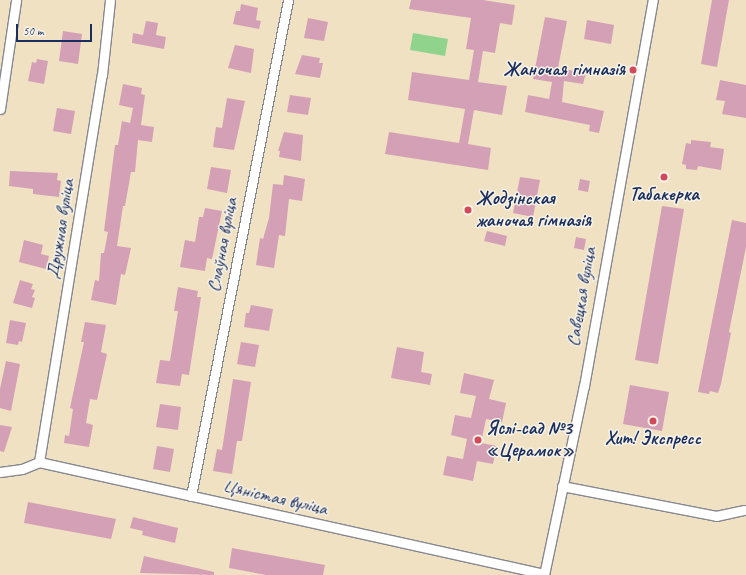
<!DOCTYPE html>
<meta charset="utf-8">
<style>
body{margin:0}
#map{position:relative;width:746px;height:575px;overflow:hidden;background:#f0e1c3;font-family:Caveat,sans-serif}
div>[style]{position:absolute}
.green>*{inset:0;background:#90d38c}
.building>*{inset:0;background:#d4a0b5}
.roads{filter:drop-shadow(1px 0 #868890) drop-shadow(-1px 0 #868890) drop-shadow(0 1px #868890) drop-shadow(0 -1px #868890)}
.street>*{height:9px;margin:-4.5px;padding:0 4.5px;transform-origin:4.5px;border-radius:4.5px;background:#fff}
.dots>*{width:11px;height:11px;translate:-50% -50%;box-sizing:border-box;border:2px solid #f7f3e8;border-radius:50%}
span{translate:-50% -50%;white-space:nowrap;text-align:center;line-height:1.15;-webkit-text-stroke:3px #f7f3e8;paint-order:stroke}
.poi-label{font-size:19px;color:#1b2f5e;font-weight:700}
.right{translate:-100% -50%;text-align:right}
.left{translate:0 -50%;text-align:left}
.street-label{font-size:19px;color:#1b2f5e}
.scale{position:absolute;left:16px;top:24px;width:76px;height:18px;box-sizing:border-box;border:2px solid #1b2f5e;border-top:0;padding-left:5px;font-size:12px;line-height:14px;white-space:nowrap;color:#1b2f5e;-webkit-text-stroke:3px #f7f3e8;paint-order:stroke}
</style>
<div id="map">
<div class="green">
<div style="clip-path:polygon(413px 33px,448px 39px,445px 56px,410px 50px)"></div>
</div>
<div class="building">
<div style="clip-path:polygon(411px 0,483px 0,515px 5px,512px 25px,500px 23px,495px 53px,483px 51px,478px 82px,507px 86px,502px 115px,474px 110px,468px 144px,491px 148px,488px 170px,385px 154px,389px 132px,459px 143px,465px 109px,408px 100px,412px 72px,469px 80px,474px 50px,466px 49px,471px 18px,409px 9px)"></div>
<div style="clip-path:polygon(712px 0,729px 0,717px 67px,701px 64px)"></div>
<div style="clip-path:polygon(241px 4px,258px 8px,256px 20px,261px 21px,259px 29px,233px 24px,236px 11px,240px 11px)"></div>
<div style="clip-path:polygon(545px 17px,567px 21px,558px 68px,586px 73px,583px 84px,564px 81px,562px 102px,604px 111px,599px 133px,589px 131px,590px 125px,525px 112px,528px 95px,549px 99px,552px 82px,533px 79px)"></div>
<div style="clip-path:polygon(308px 18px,328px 22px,324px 41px,304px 38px)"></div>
<div style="clip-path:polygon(587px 20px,614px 25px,611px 44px,584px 39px)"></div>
<div style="clip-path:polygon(146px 21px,158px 23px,156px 35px,166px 37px,164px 49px,132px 43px,133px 33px,143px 35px)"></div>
<div style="clip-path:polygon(63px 31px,82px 34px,78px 64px,59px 61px)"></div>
<div style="clip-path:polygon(235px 45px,254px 49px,251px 73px,228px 68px)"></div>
<div style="clip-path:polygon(302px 55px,320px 58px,319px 63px,323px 63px,320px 78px,295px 74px)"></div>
<div style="clip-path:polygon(37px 59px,48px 61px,44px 84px,28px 81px,32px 62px,36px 63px)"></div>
<div style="clip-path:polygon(720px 80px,746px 85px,746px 118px,722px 114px,725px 101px,716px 100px)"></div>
<div style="clip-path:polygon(123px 84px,142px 88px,141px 94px,145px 95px,141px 125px,154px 127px,152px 142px,138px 140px,135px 172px,131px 172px,125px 206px,123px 206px,117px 246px,131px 248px,125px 275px,121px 274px,116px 305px,91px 300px,95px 280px,99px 281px,101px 253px,104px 253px,108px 232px,104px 231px,115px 145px,118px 145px,122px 121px,130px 123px,133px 108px,119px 105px)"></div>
<div style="clip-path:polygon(290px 95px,311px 98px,308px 115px,287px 112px)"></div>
<div style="clip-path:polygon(227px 98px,245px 101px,234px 150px,213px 147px,216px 127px,222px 128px)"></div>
<div style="clip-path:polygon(57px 108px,75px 111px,71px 134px,53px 131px)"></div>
<div style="clip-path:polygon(284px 132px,303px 135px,301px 161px,279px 157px,280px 151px,278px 151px)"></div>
<div style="clip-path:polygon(691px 140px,711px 142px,710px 147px,724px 149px,721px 170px,698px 166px,697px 170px,686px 169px,686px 165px,682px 164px,686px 143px,691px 144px)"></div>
<div style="clip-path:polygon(211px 167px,231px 170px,227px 193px,207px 189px)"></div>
<div style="clip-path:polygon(10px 171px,58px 173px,57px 180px,61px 181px,59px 197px,33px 194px,33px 189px,9px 186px)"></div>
<div style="clip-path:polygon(284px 175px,305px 179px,302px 201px,289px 199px,285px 236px,279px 235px,274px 268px,256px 265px,260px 238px,263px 239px,269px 218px,273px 184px,283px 185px)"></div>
<div style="clip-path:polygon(520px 177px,540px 180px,533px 217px,513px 213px)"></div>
<div style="clip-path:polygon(580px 179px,590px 181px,588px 192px,578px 190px)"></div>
<div style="clip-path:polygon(662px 206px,684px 209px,658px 364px,635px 360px)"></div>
<div style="clip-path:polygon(205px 208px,222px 211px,212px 259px,207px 258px,205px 271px,180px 267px,185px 240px,195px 242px,199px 217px,203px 217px)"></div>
<div style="clip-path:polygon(732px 220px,746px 223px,746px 247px,729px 332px,731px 333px,721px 384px,718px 393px,710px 391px,709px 394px,698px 392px)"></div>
<div style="clip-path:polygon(487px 231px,507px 236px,505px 246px,484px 241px)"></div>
<div style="clip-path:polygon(576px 237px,586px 239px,584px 250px,574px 248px)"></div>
<div style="clip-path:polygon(24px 240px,43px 245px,41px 254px,49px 256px,46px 269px,19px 262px)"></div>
<div style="clip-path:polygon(20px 280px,33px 284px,31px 289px,35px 290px,32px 297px,35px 298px,32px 308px,13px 303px)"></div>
<div style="clip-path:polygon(178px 287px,198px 291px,197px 297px,201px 297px,189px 375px,182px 374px,180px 386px,156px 383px,160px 360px,170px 361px,178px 311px,174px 311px)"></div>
<div style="clip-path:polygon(251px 305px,273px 309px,269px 331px,244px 327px,246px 313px,249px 313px)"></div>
<div style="clip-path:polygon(10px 320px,26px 323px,22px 342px,19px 341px,18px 345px,6px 343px)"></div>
<div style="clip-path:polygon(85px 322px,106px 325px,101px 352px,107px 354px,97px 400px,90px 399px,86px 423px,93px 425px,89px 447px,64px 443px,65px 435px,69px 436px,73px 409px,70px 408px,84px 342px,81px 342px)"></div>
<div style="clip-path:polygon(241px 342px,259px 345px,255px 367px,237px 364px)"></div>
<div style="clip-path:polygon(397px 347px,424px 352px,421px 372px,432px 374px,430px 385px,391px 378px)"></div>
<div style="clip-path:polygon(6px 361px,20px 364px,11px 411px,0 408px,0 389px)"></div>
<div style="clip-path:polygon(464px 373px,494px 380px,489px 399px,506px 403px,502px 422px,486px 419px,481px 443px,497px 446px,493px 464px,477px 461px,473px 481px,443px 475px,447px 456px,463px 459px,467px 439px,451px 435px,455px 415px,471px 418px,476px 396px,460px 393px)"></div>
<div style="clip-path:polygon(233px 379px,251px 382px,242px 441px,237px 441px,232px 474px,213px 471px,217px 449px,222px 450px)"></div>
<div style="clip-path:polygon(630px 385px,669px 392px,662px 431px,623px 424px)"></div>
<div style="clip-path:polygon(160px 404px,181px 407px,178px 430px,156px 427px)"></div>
<div style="clip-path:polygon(0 425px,12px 427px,4px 452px,0 451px)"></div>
<div style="clip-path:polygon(157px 446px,174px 449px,170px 472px,153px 469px)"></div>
<div style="clip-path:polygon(28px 502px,116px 519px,111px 539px,24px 523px)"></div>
<div style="clip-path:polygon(133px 517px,178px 528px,175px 543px,142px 535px,143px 531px,130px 528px)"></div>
<div style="clip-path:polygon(232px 548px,325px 565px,323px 575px,266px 575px,229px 568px)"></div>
<div style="clip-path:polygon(144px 556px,214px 572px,214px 575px,140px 573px)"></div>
</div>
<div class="roads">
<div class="street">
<div style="left:0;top:109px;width:110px;rotate:-81.6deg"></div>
<div style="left:39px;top:462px;width:392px;rotate:-80.8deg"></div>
<div style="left:102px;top:75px;width:75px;rotate:-83.9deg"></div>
<div style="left:0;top:472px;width:22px;rotate:-8deg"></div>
<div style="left:22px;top:469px;width:18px;rotate:-22deg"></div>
<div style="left:39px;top:462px;width:517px;rotate:12.5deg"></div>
<div style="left:562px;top:486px;width:157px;rotate:11deg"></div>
<div style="left:716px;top:516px;width:29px;rotate:-12deg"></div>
<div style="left:191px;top:496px;width:505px;rotate:-78.93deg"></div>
<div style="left:544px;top:575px;width:193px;rotate:-78.1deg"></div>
<div style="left:584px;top:386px;width:392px;rotate:-79.9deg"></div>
</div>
</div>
<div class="dots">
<div style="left:633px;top:70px;background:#d1495b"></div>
<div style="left:664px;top:177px;background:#d1495b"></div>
<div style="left:468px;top:210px;background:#d1495b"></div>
<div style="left:653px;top:421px;background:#d1495b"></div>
<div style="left:478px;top:440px;background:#d1495b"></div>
</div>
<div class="poi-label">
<span class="right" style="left:625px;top:70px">Жаночая гімназія</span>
<span style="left:664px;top:195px">Табакерка</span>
<span class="left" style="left:476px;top:210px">Жодзінская<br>жаночая гімназія</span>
<span class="left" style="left:486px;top:440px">Яслі-сад №3<br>«Церамок»</span>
<span style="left:653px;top:439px">Хит! Экспресс</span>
</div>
<div class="street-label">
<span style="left:61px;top:229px;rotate:-81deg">Дружная вуліца</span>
<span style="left:223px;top:245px;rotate:-79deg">Слаўная вуліца</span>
<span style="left:582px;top:297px;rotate:-80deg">Савецкая вуліца</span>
<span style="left:275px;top:498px;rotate:13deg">Цяністая вуліца</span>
</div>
<div class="scale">50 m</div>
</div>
